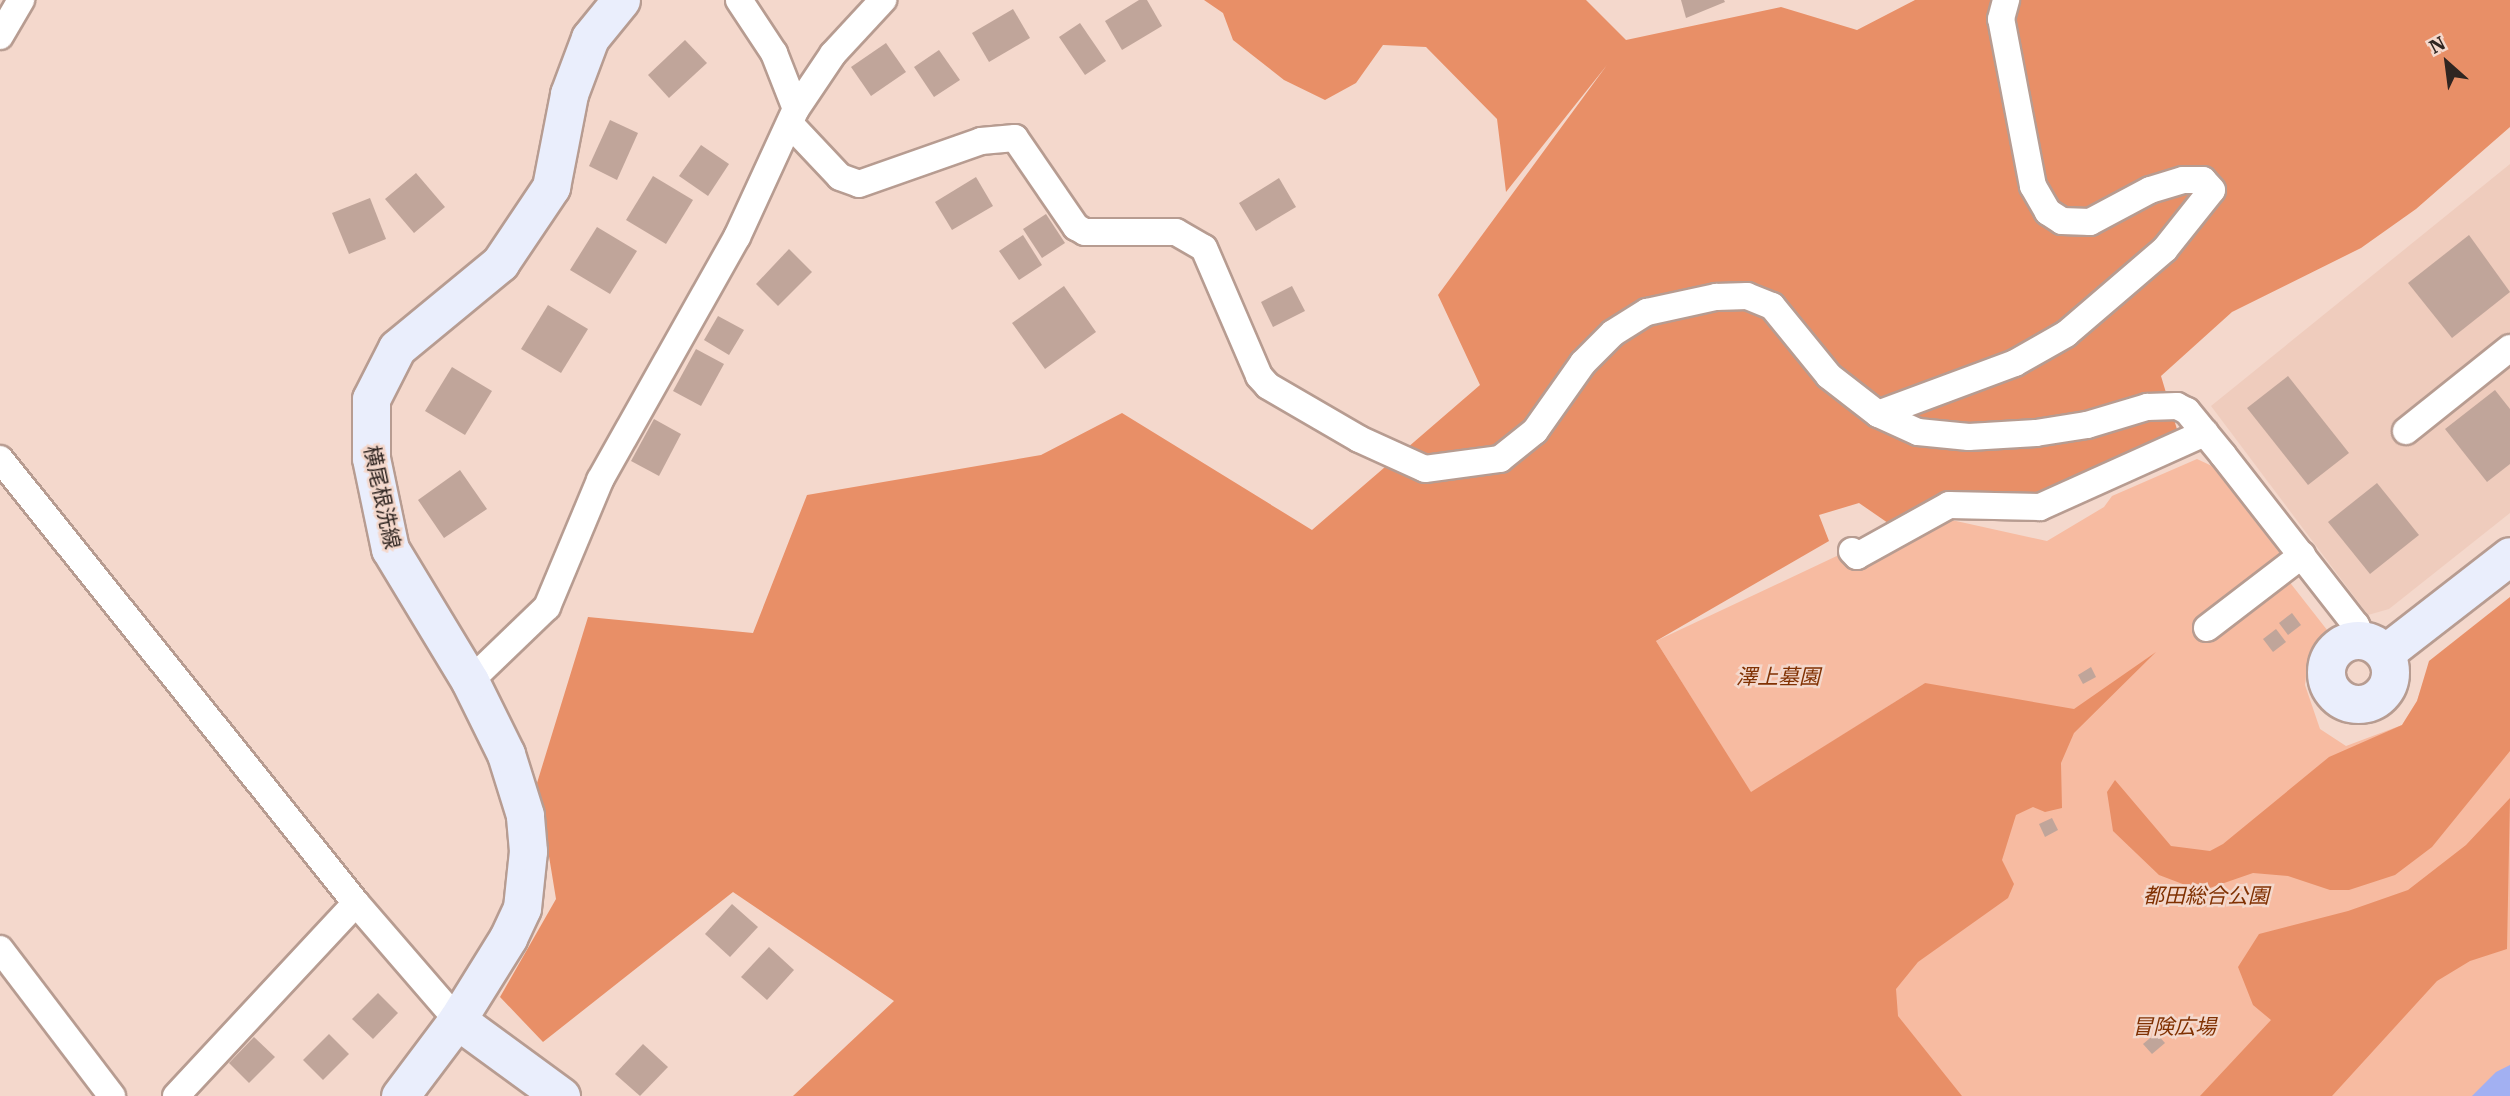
<!DOCTYPE html>
<meta charset="utf-8">
<style>
body{margin:0}
#map{position:relative;width:2510px;height:1096px;overflow:hidden;background:#f4d8cc;font-family:"IBM Plex Serif","Noto Sans JP",serif}
div>[style]{position:absolute}
.built>*{inset:0;background:#efccbd}
.green>*{inset:0;background:#f7bba1}
.forest>*{inset:0;background:#e88f67}
.water>*{inset:0;background:#a2b0f2}
.building>*{inset:0;background:#c0a59a}
.roads{filter:drop-shadow(2px 0 #b79c91) drop-shadow(-2px 0 #b79c91) drop-shadow(0 2px #b79c91) drop-shadow(0 -2px #b79c91)}
.street>*{height:26px;margin:-13px;padding:0 13px;transform-origin:13px;border-radius:13px;background:#fff}
.secondary>*{height:37px;margin:-18.5px;padding:0 18.5px;transform-origin:18.5px;border-radius:18.5px;background:#eaeefc}
.secondary>.ring{margin:-18.5px;padding:0;box-sizing:content-box;background:none;border:37px solid #eaeefc;border-radius:50%}
span{translate:-50% -50%;white-space:nowrap;text-align:center;line-height:1.15;-webkit-text-stroke:5px #f4d8cc;paint-order:stroke}
.street-label{font-size:21px;color:#2f2521}
.park-label{font-size:21px;color:#803102;font-style:italic}
.north{position:absolute;left:2412px;top:28px;width:70px;height:70px;-webkit-text-stroke:5px #f4d8cc;paint-order:stroke;rotate:332deg;font-size:19px;font-weight:700;line-height:28px;text-align:center;color:#2f2521}
.north::after{content:'';display:block;margin:auto;width:24px;height:32px;background:#2f2521;clip-path:polygon(50% 0,100% 100%,50% 72%,0 100%)}
</style>
<div id="map">
<div class="built">
<div style="clip-path:polygon(2510px 164px,2510px 513px,2389px 609px,2368px 615px,2211px 406px)"></div>
</div>
<div class="green">
<div style="clip-path:polygon(2197px 459px,2212px 466px,2285px 560px,2277px 566px,2331px 635px,2308px 660px,2305px 685px,2320px 729px,2346px 746px,2402px 725px,2417px 701px,2425px 677px,2510px 610px,2510px 1096px,1849px 1096px,1925px 683px,1751px 793px,1656px 641px,1841px 554px,1855px 570px,1947px 519px,2047px 541px,2104px 507px,2112px 496px)"></div>
</div>
<div class="forest">
<div style="clip-path:polygon(1204px 0,1586px 0,1626px 40px,1781px 7px,1857px 30px,1915px 0,2510px 0,2510px 127px,2416px 209px,2361px 248px,2232px 312px,2161px 376px,2179px 436px,2040px 497px,1946px 494px,1888px 523px,1859px 503px,1819px 515px,1829px 541px,1656px 641px,1751px 792px,1925px 683px,2074px 709px,2156px 652px,2074px 733px,2061px 763px,2062px 808px,2045px 812px,2033px 807px,2016px 815px,2002px 860px,2014px 884px,2008px 898px,1918px 962px,1896px 989px,1898px 1016px,1962px 1096px,793px 1096px,894px 1001px,733px 892px,543px 1042px,500px 997px,556px 899px,537px 783px,588px 617px,753px 633px,807px 495px,1041px 455px,1122px 413px,1312px 530px,1480px 385px,1438px 295px,1607px 65px,1506px 192px,1497px 119px,1426px 47px,1383px 45px,1356px 83px,1325px 100px,1284px 80px,1233px 40px,1223px 13px)"></div>
<div style="clip-path:polygon(2510px 597px,2510px 751px,2432px 847px,2395px 875px,2349px 890px,2330px 890px,2288px 876px,2253px 873px,2201px 891px,2159px 875px,2113px 831px,2107px 792px,2115px 780px,2171px 846px,2210px 851px,2223px 844px,2329px 757px,2402px 725px,2417px 701px,2429px 661px)"></div>
<div style="clip-path:polygon(2510px 798px,2507px 949px,2470px 961px,2437px 981px,2332px 1096px,2200px 1096px,2271px 1020px,2253px 1005px,2238px 967px,2259px 934px,2348px 911px,2408px 890px,2466px 845px)"></div>
</div>
<div class="water">
<div style="clip-path:polygon(2510px 1065px,2510px 1096px,2472px 1096px,2496px 1072px)"></div>
</div>
<div class="building">
<div style="clip-path:polygon(1139px 0,1147px 0,1162px 26px,1122px 50px,1105px 21px)"></div>
<div style="clip-path:polygon(1681px 0,1724px 0,1725px 2px,1686px 18px)"></div>
<div style="clip-path:polygon(1013px 9px,1030px 38px,989px 62px,972px 33px)"></div>
<div style="clip-path:polygon(1080px 23px,1106px 61px,1085px 75px,1059px 37px)"></div>
<div style="clip-path:polygon(685px 40px,707px 63px,669px 98px,648px 75px)"></div>
<div style="clip-path:polygon(886px 43px,906px 72px,871px 96px,851px 67px)"></div>
<div style="clip-path:polygon(939px 50px,960px 80px,934px 97px,914px 67px)"></div>
<div style="clip-path:polygon(610px 120px,638px 133px,617px 180px,589px 166px)"></div>
<div style="clip-path:polygon(701px 145px,729px 164px,708px 196px,679px 176px)"></div>
<div style="clip-path:polygon(416px 173px,445px 207px,414px 233px,385px 199px)"></div>
<div style="clip-path:polygon(653px 176px,693px 200px,666px 244px,626px 220px)"></div>
<div style="clip-path:polygon(976px 177px,993px 206px,952px 230px,935px 202px)"></div>
<div style="clip-path:polygon(1279px 178px,1296px 207px,1256px 231px,1239px 203px)"></div>
<div style="clip-path:polygon(370px 198px,386px 239px,349px 254px,332px 213px)"></div>
<div style="clip-path:polygon(1046px 214px,1065px 243px,1042px 258px,1023px 229px)"></div>
<div style="clip-path:polygon(597px 227px,637px 251px,610px 294px,570px 270px)"></div>
<div style="clip-path:polygon(1023px 235px,1042px 265px,1019px 280px,999px 251px)"></div>
<div style="clip-path:polygon(2469px 235px,2510px 292px,2452px 338px,2408px 283px)"></div>
<div style="clip-path:polygon(789px 249px,812px 272px,778px 306px,756px 284px)"></div>
<div style="clip-path:polygon(1064px 286px,1096px 332px,1045px 369px,1012px 323px)"></div>
<div style="clip-path:polygon(1292px 286px,1305px 311px,1273px 327px,1261px 302px)"></div>
<div style="clip-path:polygon(548px 305px,588px 329px,561px 373px,521px 349px)"></div>
<div style="clip-path:polygon(718px 316px,744px 330px,729px 355px,704px 340px)"></div>
<div style="clip-path:polygon(696px 349px,724px 364px,701px 406px,673px 391px)"></div>
<div style="clip-path:polygon(452px 367px,492px 391px,465px 435px,425px 411px)"></div>
<div style="clip-path:polygon(2288px 376px,2349px 453px,2308px 485px,2247px 408px)"></div>
<div style="clip-path:polygon(2495px 390px,2510px 409px,2510px 464px,2487px 482px,2445px 429px)"></div>
<div style="clip-path:polygon(654px 419px,681px 434px,659px 476px,631px 461px)"></div>
<div style="clip-path:polygon(460px 470px,487px 509px,444px 538px,418px 500px)"></div>
<div style="clip-path:polygon(2377px 483px,2419px 535px,2370px 574px,2328px 522px)"></div>
<div style="clip-path:polygon(2292px 613px,2301px 625px,2288px 635px,2279px 623px)"></div>
<div style="clip-path:polygon(2276px 629px,2286px 642px,2273px 652px,2263px 639px)"></div>
<div style="clip-path:polygon(2091px 667px,2096px 677px,2083px 684px,2078px 675px)"></div>
<div style="clip-path:polygon(2052px 818px,2058px 830px,2045px 837px,2039px 824px)"></div>
<div style="clip-path:polygon(732px 904px,758px 927px,730px 957px,705px 934px)"></div>
<div style="clip-path:polygon(769px 947px,794px 970px,767px 1000px,741px 977px)"></div>
<div style="clip-path:polygon(378px 993px,398px 1013px,373px 1039px,352px 1019px)"></div>
<div style="clip-path:polygon(2156px 1033px,2165px 1043px,2152px 1054px,2143px 1044px)"></div>
<div style="clip-path:polygon(329px 1034px,349px 1054px,323px 1080px,303px 1060px)"></div>
<div style="clip-path:polygon(254px 1037px,275px 1057px,249px 1083px,229px 1063px)"></div>
<div style="clip-path:polygon(643px 1044px,668px 1067px,640px 1096px,615px 1074px)"></div>
</div>
<div class="roads">
<div class="street">
<div style="left:739px;top:0;width:64px;rotate:56.6deg"></div>
<div style="left:774px;top:53px;width:60px;rotate:68.6deg"></div>
<div style="left:0;top:36px;width:42px;rotate:-59.7deg"></div>
<div style="left:791px;top:125px;width:71px;rotate:46.7deg"></div>
<div style="left:840px;top:177px;width:20px;rotate:20deg"></div>
<div style="left:859px;top:184px;width:129px;rotate:-19.4deg"></div>
<div style="left:981px;top:141px;width:34px;rotate:-5deg"></div>
<div style="left:1015px;top:138px;width:108px;rotate:55.6deg"></div>
<div style="left:1076px;top:227px;width:10px;rotate:29deg"></div>
<div style="left:1085px;top:232px;width:91px"></div>
<div style="left:1176px;top:232px;width:32px;rotate:30deg"></div>
<div style="left:1204px;top:248px;width:139px;rotate:66.7deg"></div>
<div style="left:1259px;top:376px;width:13px;rotate:48deg"></div>
<div style="left:1268px;top:386px;width:105px;rotate:30.2deg"></div>
<div style="left:1359px;top:439px;width:72px;rotate:24.4deg"></div>
<div style="left:1425px;top:469px;width:76px;rotate:-7.6deg"></div>
<div style="left:1500px;top:459px;width:45px;rotate:-38.7deg"></div>
<div style="left:1535px;top:431px;width:83px;rotate:-54.8deg"></div>
<div style="left:1583px;top:363px;width:42px;rotate:-45deg"></div>
<div style="left:1613px;top:333px;width:40px;rotate:-32deg"></div>
<div style="left:1647px;top:312px;width:71px;rotate:-12.3deg"></div>
<div style="left:1716px;top:297px;width:31px;rotate:-2deg"></div>
<div style="left:1747px;top:296px;width:27px;rotate:22deg"></div>
<div style="left:1772px;top:306px;width:90px;rotate:50.8deg"></div>
<div style="left:1829px;top:376px;width:62px;rotate:37.8deg"></div>
<div style="left:1878px;top:414px;width:44px;rotate:24.2deg"></div>
<div style="left:1918px;top:432px;width:51px;rotate:5.6deg"></div>
<div style="left:1969px;top:437px;width:67px;rotate:-3.4deg"></div>
<div style="left:2036px;top:433px;width:52px;rotate:-8.9deg"></div>
<div style="left:2087px;top:425px;width:63px;rotate:-16.7deg"></div>
<div style="left:2147px;top:407px;width:30px;rotate:-2deg"></div>
<div style="left:2177px;top:406px;width:11px;rotate:27deg"></div>
<div style="left:2187px;top:411px;width:57px;rotate:50.7deg"></div>
<div style="left:2223px;top:455px;width:216px;rotate:52deg"></div>
<div style="left:2356px;top:625px;width:17px;rotate:65deg"></div>
<div style="left:1878px;top:414px;width:146px;rotate:-20.4deg"></div>
<div style="left:2015px;top:363px;width:59px;rotate:-29.6deg"></div>
<div style="left:2066px;top:334px;width:130px;rotate:-40.6deg"></div>
<div style="left:2165px;top:249px;width:75px;rotate:-51.5deg"></div>
<div style="left:2212px;top:190px;width:13px;rotate:-132deg"></div>
<div style="left:2203px;top:180px;width:20px;rotate:180deg"></div>
<div style="left:2183px;top:180px;width:34px;rotate:163deg"></div>
<div style="left:2150px;top:190px;width:68px;rotate:151.9deg"></div>
<div style="left:2090px;top:222px;width:28px;rotate:-178deg"></div>
<div style="left:2062px;top:221px;width:17px;rotate:-147deg"></div>
<div style="left:2048px;top:212px;width:30px;rotate:-120deg"></div>
<div style="left:2033px;top:186px;width:170px;rotate:-100.8deg"></div>
<div style="left:2001px;top:19px;width:20px;rotate:-75deg"></div>
<div style="left:2406px;top:431px;width:133px;rotate:-38.6deg"></div>
<div style="left:0;top:459px;width:569px;rotate:51.28deg"></div>
<div style="left:356px;top:903px;width:155px;rotate:49.2deg"></div>
<div style="left:1852px;top:551px;width:7px;rotate:45deg"></div>
<div style="left:1857px;top:556px;width:105px;rotate:-29deg"></div>
<div style="left:1949px;top:505px;width:91px;rotate:1.3deg"></div>
<div style="left:2040px;top:507px;width:181px;rotate:-24.2deg"></div>
<div style="left:2207px;top:628px;width:120px;rotate:-37.5deg"></div>
<div style="left:470px;top:681px;width:107px;rotate:-43.9deg"></div>
<div style="left:547px;top:607px;width:138px;rotate:-67.3deg"></div>
<div style="left:600px;top:480px;width:279px;rotate:-60.6deg"></div>
<div style="left:737px;top:237px;width:141px;rotate:-65.3deg"></div>
<div style="left:796px;top:109px;width:66px;rotate:-56.1deg"></div>
<div style="left:833px;top:54px;width:74px;rotate:-47.2deg"></div>
<div style="left:0;top:949px;width:185px;rotate:52.7deg"></div>
<div style="left:176px;top:1096px;width:264px;rotate:-47deg"></div>
</div>
<div class="secondary">
<div class="ring" style="left:2326px;top:640px;width:27px;height:27px"></div>
<div style="left:2385px;top:653px;width:158px;rotate:-37.8deg"></div>
<div style="left:457px;top:1020px;width:129px;rotate:36.2deg"></div>
<div style="left:400px;top:1096px;width:95px;rotate:-53.1deg"></div>
<div style="left:457px;top:1020px;width:97px;rotate:-58.1deg"></div>
<div style="left:508px;top:938px;width:33px;rotate:-65deg"></div>
<div style="left:522px;top:908px;width:57px;rotate:-84deg"></div>
<div style="left:528px;top:851px;width:36px;rotate:-95deg"></div>
<div style="left:525px;top:815px;width:64px;rotate:-107.3deg"></div>
<div style="left:506px;top:754px;width:81px;rotate:-116.3deg"></div>
<div style="left:470px;top:681px;width:154px;rotate:-121.2deg"></div>
<div style="left:390px;top:549px;width:93px;rotate:-101.8deg"></div>
<div style="left:371px;top:458px;width:59px;rotate:-90deg"></div>
<div style="left:371px;top:399px;width:57px;rotate:-63deg"></div>
<div style="left:397px;top:348px;width:134px;rotate:-39.5deg"></div>
<div style="left:500px;top:263px;width:92px;rotate:-56.1deg"></div>
<div style="left:551px;top:187px;width:95px;rotate:-79deg"></div>
<div style="left:569px;top:94px;width:60px;rotate:-69.4deg"></div>
<div style="left:590px;top:38px;width:49px;rotate:-50.8deg"></div>
</div>
</div>
<div class="street-label">
<span style="left:383px;top:497px;rotate:78deg">横尾根洗線</span>
</div>
<div class="park-label">
<span style="left:1778px;top:676px">澤上墓園</span>
<span style="left:2206px;top:895px">都田総合公園</span>
<span style="left:2174px;top:1026px">冒険広場</span>
</div>
<div class="north">N</div>
</div>
